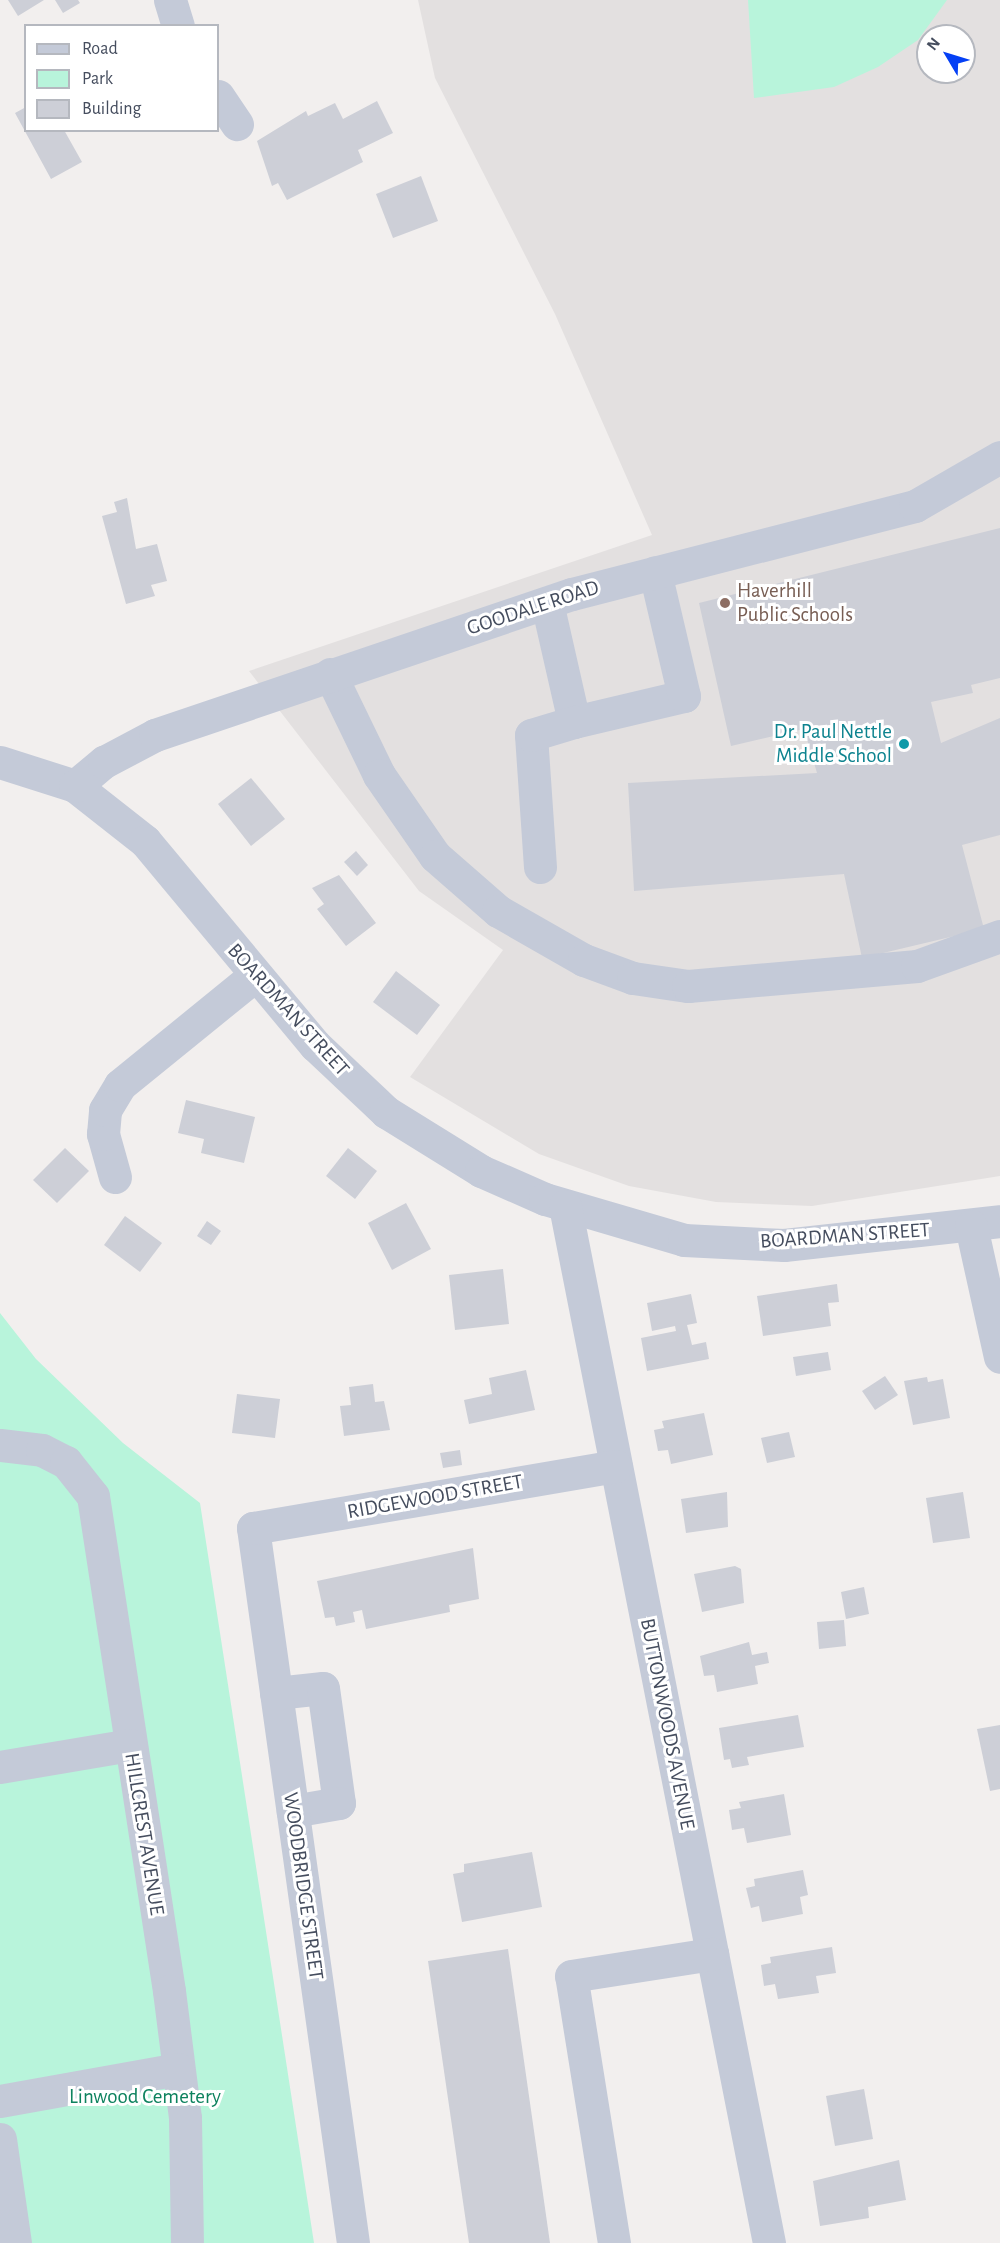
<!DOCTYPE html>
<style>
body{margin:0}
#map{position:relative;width:1000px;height:2243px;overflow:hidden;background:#f2efee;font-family:"Alegreya Sans",sans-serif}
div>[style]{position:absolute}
.education>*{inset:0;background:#e3e0e0}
.green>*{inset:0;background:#b8f4db}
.building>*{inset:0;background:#cdcfd7}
.minor>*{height:33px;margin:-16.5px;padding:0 16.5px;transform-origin:16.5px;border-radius:16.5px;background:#c4cad8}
.dots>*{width:16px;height:16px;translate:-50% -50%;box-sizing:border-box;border:3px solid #fff;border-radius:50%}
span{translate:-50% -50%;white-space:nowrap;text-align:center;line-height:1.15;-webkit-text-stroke:6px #fff;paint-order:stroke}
.education-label{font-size:21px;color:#785e54}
.left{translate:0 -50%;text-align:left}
.street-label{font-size:21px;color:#454d5e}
.culture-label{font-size:21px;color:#0d838f}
.right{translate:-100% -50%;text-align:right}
.park-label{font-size:21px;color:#0d825e}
.legend{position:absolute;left:24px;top:24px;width:195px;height:108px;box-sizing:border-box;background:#fff;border:2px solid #b5b8bf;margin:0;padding:8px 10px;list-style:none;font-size:18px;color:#454d5e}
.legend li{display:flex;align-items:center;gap:12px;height:30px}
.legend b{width:30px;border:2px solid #b5b8bf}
.north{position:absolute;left:916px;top:24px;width:60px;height:60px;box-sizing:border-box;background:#fff;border:2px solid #b5b8bf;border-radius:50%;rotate:308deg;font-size:16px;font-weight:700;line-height:24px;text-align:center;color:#454d5e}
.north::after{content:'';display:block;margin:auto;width:21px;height:27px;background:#0540f5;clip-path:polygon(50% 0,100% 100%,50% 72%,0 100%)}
</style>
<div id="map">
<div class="education">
<div style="clip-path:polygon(evenodd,418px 0,1000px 0,1000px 1176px,812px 1206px,716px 1202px,629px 1186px,539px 1154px,410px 1077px,503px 950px,419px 891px,249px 671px,652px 535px,555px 314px,435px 78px,418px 0,928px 36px,964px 36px,964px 72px,928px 72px,928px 36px)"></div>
</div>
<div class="green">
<div style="clip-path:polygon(748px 0,947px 0,918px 40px,878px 67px,834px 87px,754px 98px)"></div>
<div style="clip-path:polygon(0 1313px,36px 1359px,123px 1443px,200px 1503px,314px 2243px,0 2243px)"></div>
</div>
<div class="building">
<div style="clip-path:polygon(8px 0,44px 0,18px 16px)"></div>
<div style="clip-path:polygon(55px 0,78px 0,80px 3px,63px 13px)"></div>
<div style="clip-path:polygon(377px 101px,393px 133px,358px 150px,363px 162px,287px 200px,278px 183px,272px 186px,257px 141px,306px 111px,308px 116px,335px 103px,343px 119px)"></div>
<div style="clip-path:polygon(26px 107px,26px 130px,64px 130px,82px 162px,51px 179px,15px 113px)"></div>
<div style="clip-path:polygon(421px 176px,438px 221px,393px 238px,376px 194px)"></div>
<div style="clip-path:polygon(127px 498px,136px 549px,157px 544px,167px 581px,151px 585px,155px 596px,126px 604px,102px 516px,117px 512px,114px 502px)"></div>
<div style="clip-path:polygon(1000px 528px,1000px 678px,971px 685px,973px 693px,931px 702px,941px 743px,1000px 718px,1000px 835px,962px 845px,984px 929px,862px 958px,844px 874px,634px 891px,628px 783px,817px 773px,804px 729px,731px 746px,699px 603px)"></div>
<div style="clip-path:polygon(251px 778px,285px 819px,251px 846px,218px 804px)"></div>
<div style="clip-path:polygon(356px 851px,368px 865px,357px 876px,344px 862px)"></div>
<div style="clip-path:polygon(339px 875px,376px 923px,346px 946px,317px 909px,324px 904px,312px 888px)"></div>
<div style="clip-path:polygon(396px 971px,440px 1005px,417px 1035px,373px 1002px)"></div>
<div style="clip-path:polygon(186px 1100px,255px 1117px,244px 1163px,201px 1153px,204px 1139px,178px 1133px)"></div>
<div style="clip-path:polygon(65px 1148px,89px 1171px,57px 1203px,33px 1180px)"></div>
<div style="clip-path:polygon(348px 1148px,377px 1171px,355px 1199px,326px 1176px)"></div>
<div style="clip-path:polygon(406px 1203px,431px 1249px,392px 1270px,368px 1223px)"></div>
<div style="clip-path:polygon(125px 1216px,162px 1243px,140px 1272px,104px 1245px)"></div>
<div style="clip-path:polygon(207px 1221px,221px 1231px,211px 1245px,197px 1236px)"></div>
<div style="clip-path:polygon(503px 1269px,509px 1324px,455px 1330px,449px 1275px)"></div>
<div style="clip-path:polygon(837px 1284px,839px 1302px,828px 1303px,831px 1326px,763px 1336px,757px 1296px)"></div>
<div style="clip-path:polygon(691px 1294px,697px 1323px,687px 1325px,692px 1345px,706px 1342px,709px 1359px,647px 1371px,641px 1338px,676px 1331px,675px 1326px,652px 1331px,647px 1303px)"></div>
<div style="clip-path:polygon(828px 1352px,831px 1370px,796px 1376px,793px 1357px)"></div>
<div style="clip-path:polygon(526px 1370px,535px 1410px,469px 1424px,464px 1400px,492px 1394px,489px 1378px)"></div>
<div style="clip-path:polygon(885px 1376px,898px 1395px,875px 1410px,862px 1391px)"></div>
<div style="clip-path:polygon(927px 1377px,928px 1382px,943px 1379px,950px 1418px,913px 1425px,904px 1381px)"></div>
<div style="clip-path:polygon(373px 1384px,375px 1402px,384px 1401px,390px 1430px,344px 1436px,340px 1406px,351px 1405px,349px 1387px)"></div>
<div style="clip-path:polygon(237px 1394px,280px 1399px,275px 1438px,232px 1433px)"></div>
<div style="clip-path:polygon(704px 1413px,713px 1455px,671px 1464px,668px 1450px,658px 1451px,654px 1430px,664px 1428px,662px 1421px)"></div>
<div style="clip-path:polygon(789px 1432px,795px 1457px,767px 1463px,761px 1438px)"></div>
<div style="clip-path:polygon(460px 1450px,462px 1465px,443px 1468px,440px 1453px)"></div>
<div style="clip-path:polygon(727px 1492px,728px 1527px,686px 1533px,681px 1499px)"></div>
<div style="clip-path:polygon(963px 1492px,970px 1538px,933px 1543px,926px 1498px)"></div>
<div style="clip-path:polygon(473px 1548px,479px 1599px,449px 1605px,450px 1612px,366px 1629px,362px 1610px,353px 1612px,355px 1622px,336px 1626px,334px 1617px,325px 1618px,317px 1581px)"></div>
<div style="clip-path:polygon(735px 1566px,741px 1569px,744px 1603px,702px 1612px,694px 1574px)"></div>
<div style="clip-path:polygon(864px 1587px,869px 1614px,846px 1619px,841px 1592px)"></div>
<div style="clip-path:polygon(844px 1620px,846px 1646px,819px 1649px,817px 1622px)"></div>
<div style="clip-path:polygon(749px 1642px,752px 1655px,767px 1652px,769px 1663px,755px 1666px,758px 1684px,717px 1692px,714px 1675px,704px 1676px,700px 1656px)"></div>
<div style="clip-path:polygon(798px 1715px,804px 1747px,747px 1757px,749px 1765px,732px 1768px,730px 1759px,724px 1760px,719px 1728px)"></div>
<div style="clip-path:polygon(1000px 1725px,1000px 1789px,990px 1791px,977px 1729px)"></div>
<div style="clip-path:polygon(784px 1794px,791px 1835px,747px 1843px,744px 1828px,732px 1830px,729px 1810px,741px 1808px,739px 1802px)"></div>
<div style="clip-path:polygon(532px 1852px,542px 1907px,462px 1922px,453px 1874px,464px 1872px,464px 1864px)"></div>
<div style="clip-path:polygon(803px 1870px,808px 1895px,800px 1897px,803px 1914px,762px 1922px,759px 1906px,751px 1908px,746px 1888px,755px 1886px,754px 1879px)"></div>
<div style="clip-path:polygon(832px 1947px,836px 1973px,816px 1976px,819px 1993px,778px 1999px,775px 1984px,764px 1986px,761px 1965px,771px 1963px,770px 1957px)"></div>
<div style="clip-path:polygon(508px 1949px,550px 2243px,469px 2243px,428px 1961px)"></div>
<div style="clip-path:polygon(864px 2089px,873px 2139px,835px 2146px,826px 2096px)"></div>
<div style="clip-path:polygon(899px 2160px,906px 2200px,868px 2207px,869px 2218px,820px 2226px,813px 2181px)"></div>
</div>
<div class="minor">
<div style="left:170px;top:0;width:27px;rotate:73deg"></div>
<div style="left:218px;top:96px;width:34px;rotate:56deg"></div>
<div style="left:547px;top:603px;width:122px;rotate:77.2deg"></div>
<div style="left:574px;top:722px;width:113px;rotate:-13.3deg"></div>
<div style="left:684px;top:696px;width:127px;rotate:-103.2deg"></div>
<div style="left:330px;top:674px;width:112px;rotate:64.1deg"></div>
<div style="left:379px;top:775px;width:98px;rotate:55.3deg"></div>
<div style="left:435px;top:856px;width:84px;rotate:41.1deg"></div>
<div style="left:498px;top:911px;width:99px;rotate:29.7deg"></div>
<div style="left:584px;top:960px;width:52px;rotate:20.2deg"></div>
<div style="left:633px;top:978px;width:56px;rotate:8.3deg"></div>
<div style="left:688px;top:986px;width:230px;rotate:-5deg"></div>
<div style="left:917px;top:966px;width:88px;rotate:-19.9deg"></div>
<div style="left:0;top:762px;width:79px;rotate:17.7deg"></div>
<div style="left:75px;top:786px;width:89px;rotate:38.2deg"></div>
<div style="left:145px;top:841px;width:266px;rotate:50.2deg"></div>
<div style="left:315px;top:1045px;width:98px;rotate:43.3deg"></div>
<div style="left:386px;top:1112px;width:112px;rotate:31.8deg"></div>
<div style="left:481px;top:1171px;width:70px;rotate:23.6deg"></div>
<div style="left:545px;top:1199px;width:145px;rotate:16.4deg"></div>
<div style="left:684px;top:1240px;width:100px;rotate:2.9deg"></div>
<div style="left:784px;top:1245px;width:217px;rotate:-6.3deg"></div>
<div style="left:75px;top:786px;width:38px;rotate:-40deg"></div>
<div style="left:104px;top:762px;width:58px;rotate:-27.9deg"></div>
<div style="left:155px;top:735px;width:440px;rotate:-18.7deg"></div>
<div style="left:572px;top:594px;width:354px;rotate:-14.4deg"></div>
<div style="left:915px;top:506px;width:98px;rotate:-30deg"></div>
<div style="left:540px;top:867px;width:132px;rotate:-93.9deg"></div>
<div style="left:531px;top:735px;width:45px;rotate:-16.8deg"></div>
<div style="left:115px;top:1177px;width:45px;rotate:-105.6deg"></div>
<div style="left:103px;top:1134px;width:24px;rotate:-85deg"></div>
<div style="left:105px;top:1110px;width:29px;rotate:-59deg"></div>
<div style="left:120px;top:1085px;width:171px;rotate:-39.1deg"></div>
<div style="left:565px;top:1206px;width:1057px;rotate:78.87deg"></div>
<div style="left:971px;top:1226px;width:134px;rotate:77.5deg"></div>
<div style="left:0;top:1445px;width:42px;rotate:6.8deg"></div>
<div style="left:42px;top:1450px;width:27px;rotate:27deg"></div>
<div style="left:66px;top:1462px;width:43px;rotate:51.5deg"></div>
<div style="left:93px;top:1496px;width:501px;rotate:81.27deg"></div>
<div style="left:169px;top:1991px;width:128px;rotate:82.8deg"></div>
<div style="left:185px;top:2118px;width:125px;rotate:89.1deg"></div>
<div style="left:276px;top:1693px;width:47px;rotate:-6.1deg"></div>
<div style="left:323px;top:1688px;width:116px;rotate:82.1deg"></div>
<div style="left:339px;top:1803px;width:47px;rotate:170.1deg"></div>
<div style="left:0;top:1767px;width:132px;rotate:-9.6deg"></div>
<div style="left:0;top:2101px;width:181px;rotate:-10.2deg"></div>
<div style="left:0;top:2139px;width:105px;rotate:81.8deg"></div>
<div style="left:353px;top:2243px;width:722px;rotate:-97.96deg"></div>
<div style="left:253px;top:1528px;width:368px;rotate:-9.7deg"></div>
<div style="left:614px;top:2243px;width:270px;rotate:-99.1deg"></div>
<div style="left:571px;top:1976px;width:143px;rotate:-8.9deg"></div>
</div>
<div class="dots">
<div style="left:725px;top:603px;background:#8d6e63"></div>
<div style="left:904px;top:744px;background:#0f9aa8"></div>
</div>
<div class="education-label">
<span class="left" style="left:737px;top:603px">Haverhill<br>Public Schools</span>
</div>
<div class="street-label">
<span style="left:533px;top:608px;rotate:-18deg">GOODALE ROAD</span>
<span style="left:288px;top:1010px;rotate:48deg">BOARDMAN STREET</span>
<span style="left:845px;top:1236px;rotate:-4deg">BOARDMAN STREET</span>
<span style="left:435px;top:1497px;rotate:-10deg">RIDGEWOOD STREET</span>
<span style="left:667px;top:1724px;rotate:79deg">BUTTONWOODS AVENUE</span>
<span style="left:144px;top:1834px;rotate:81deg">HILLCREST AVENUE</span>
<span style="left:303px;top:1886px;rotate:82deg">WOODBRIDGE STREET</span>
</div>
<div class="culture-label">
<span class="right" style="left:892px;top:744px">Dr. Paul Nettle<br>Middle School</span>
</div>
<div class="park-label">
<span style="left:145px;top:2097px">Linwood Cemetery</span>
</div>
<ul class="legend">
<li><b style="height:8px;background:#c4cad8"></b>Road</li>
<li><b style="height:16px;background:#b8f4db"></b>Park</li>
<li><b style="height:16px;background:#cdcfd7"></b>Building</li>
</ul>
<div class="north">N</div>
</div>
